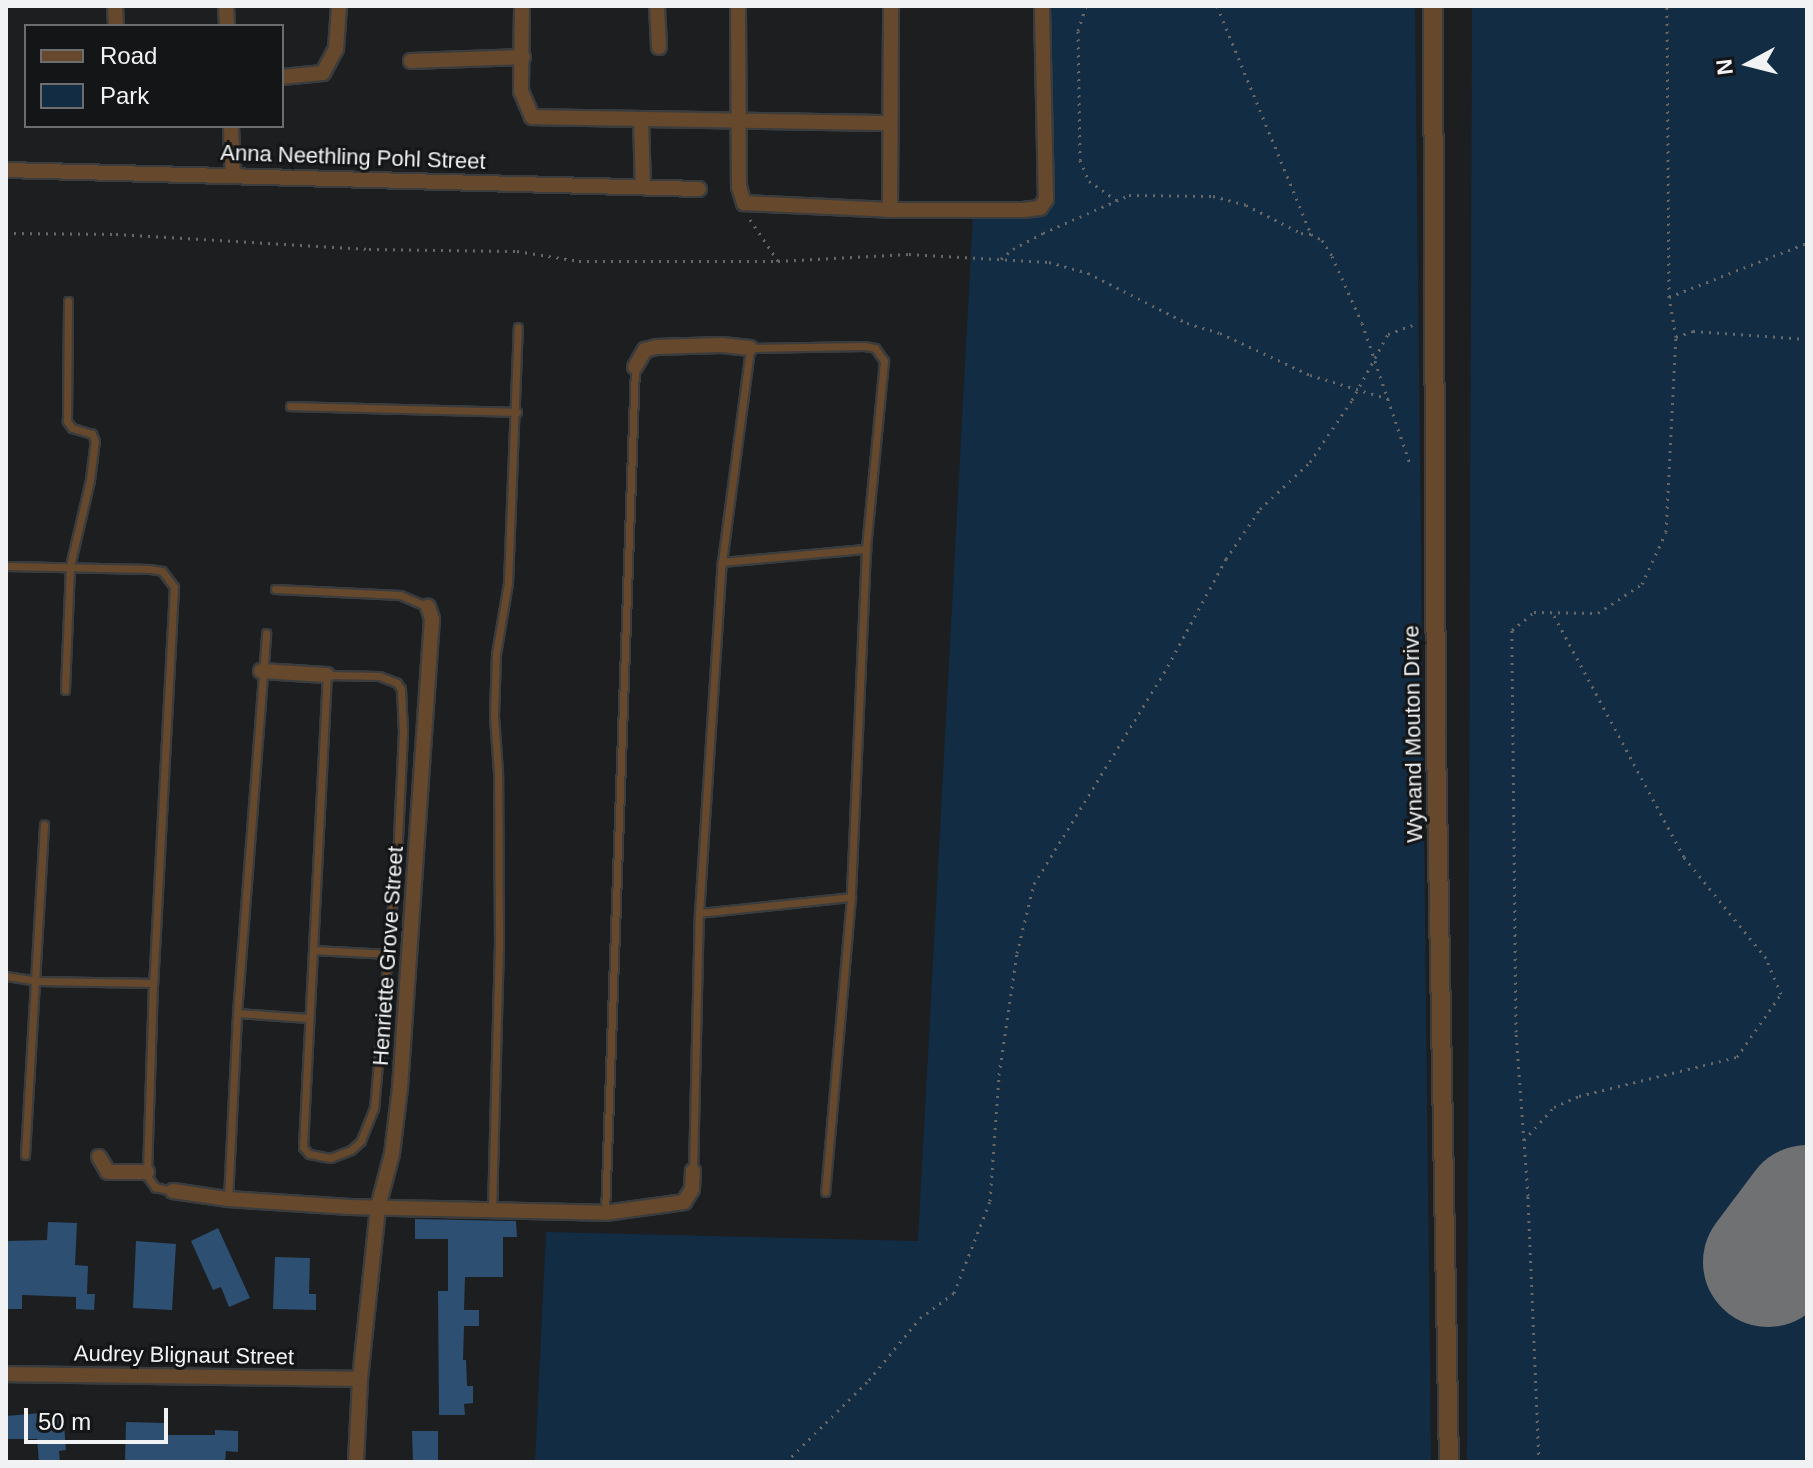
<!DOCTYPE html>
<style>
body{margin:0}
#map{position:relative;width:1813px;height:1468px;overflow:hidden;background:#1c1e20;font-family:Helvetica,sans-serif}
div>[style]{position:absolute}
.green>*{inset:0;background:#122c44}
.runway>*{height:130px;margin:-65px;padding:0 65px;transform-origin:65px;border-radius:65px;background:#707173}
.building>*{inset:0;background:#2d4f71}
.path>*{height:3px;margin-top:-1.5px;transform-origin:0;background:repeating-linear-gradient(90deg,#656769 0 2px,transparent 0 8px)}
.roads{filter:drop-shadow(2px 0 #3a3c3e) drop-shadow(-2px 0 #3a3c3e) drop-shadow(0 2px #3a3c3e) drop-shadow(0 -2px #3a3c3e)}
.service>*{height:7px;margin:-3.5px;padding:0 3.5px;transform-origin:3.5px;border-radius:3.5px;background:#66492c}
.minor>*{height:14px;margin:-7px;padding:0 7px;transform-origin:7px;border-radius:7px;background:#66492c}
.tertiary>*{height:18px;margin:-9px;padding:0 9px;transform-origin:9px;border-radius:9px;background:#66492c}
span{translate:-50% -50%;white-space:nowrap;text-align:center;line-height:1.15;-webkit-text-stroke:6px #131517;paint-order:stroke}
.street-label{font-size:22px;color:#f1f2f4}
.frame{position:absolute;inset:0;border:8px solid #f1f2f4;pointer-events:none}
.legend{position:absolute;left:24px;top:24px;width:260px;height:104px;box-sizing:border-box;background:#131517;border:2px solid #6c6d6f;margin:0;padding:10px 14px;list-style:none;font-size:24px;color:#f1f2f4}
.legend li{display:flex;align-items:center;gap:16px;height:40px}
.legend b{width:40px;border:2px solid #6c6d6f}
.north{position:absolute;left:1709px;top:24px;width:80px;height:80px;-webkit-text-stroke:6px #131517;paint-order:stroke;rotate:263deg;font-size:22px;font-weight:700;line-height:32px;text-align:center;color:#f1f2f4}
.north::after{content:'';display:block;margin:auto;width:28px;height:36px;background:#f1f2f4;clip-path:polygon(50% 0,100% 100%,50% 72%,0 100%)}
.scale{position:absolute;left:24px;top:1408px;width:144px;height:36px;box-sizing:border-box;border:4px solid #f1f2f4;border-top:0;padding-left:10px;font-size:24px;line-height:28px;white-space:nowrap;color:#f1f2f4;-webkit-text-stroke:6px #131517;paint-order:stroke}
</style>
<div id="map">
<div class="green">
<div style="clip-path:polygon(1044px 6px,1415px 6px,1431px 1462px,535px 1462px,546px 1232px,918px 1241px,973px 215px,1048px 213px)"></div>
<div style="clip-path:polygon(1472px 6px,1807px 6px,1807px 1462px,1467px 1462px)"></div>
</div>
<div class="runway">
<div style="left:1768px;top:1262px;width:65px;rotate:-53.1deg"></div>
</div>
<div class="building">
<div style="clip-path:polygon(415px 1219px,516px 1221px,517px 1237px,503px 1237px,503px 1277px,465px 1277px,464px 1310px,479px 1310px,479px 1326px,464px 1326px,463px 1360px,466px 1360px,467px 1386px,473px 1386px,473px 1403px,464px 1404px,465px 1415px,439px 1415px,438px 1291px,448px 1291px,448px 1239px,415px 1239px)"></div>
<div style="clip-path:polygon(48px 1222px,77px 1223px,75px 1265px,88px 1266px,87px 1294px,95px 1294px,94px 1310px,76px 1309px,76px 1297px,22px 1295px,22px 1309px,6px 1309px,6px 1241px,47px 1240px)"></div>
<div style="clip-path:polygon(218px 1228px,250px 1298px,229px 1307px,221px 1287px,213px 1290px,191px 1241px)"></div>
<div style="clip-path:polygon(136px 1241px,176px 1244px,172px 1310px,133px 1308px)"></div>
<div style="clip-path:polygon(275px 1257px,310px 1258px,309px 1294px,316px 1294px,316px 1310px,273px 1309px)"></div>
<div style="clip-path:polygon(63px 1411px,66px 1450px,59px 1451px,60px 1462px,39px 1462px,37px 1439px,6px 1439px,6px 1416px)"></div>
<div style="clip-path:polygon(126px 1422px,165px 1423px,165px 1435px,215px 1435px,215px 1430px,238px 1431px,238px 1452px,226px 1451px,225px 1462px,125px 1462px)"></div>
<div style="clip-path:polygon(412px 1431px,438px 1431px,438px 1462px,413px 1462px)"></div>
</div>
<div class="path">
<div style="left:1086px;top:6px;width:26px;rotate:108deg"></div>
<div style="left:1078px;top:31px;width:129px;rotate:89.1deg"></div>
<div style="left:1080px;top:160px;width:23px;rotate:67deg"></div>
<div style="left:1089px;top:181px;width:33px;rotate:35deg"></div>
<div style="left:1217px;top:6px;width:247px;rotate:67.6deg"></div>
<div style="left:6px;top:233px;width:110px;rotate:0.5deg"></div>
<div style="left:116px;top:234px;width:253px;rotate:3.4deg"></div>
<div style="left:369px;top:249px;width:148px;rotate:0.8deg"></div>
<div style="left:517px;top:251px;width:63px;rotate:9.2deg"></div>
<div style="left:579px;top:261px;width:199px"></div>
<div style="left:778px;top:261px;width:52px;rotate:-124deg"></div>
<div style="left:1001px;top:259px;width:16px;rotate:-40deg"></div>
<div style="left:1013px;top:249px;width:34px;rotate:-28deg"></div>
<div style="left:1043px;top:233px;width:94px;rotate:-23.8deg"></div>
<div style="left:1129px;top:195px;width:84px;rotate:0.7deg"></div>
<div style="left:1213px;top:196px;width:34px;rotate:15deg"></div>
<div style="left:1246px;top:205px;width:62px;rotate:27deg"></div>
<div style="left:1301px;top:233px;width:10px;rotate:6deg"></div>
<div style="left:1311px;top:234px;width:13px;rotate:29deg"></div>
<div style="left:1322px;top:240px;width:19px;rotate:58deg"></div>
<div style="left:1332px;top:256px;width:73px;rotate:65.9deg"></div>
<div style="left:1362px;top:323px;width:152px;rotate:71.2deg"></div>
<div style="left:778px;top:261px;width:131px;rotate:-3.1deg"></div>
<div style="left:909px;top:254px;width:140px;rotate:3.3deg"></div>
<div style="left:1049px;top:262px;width:41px;rotate:15.8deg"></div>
<div style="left:1088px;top:273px;width:111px;rotate:26.8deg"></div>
<div style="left:1187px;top:323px;width:34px;rotate:17deg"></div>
<div style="left:1220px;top:333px;width:99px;rotate:25deg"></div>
<div style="left:1310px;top:375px;width:83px;rotate:16.9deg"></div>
<div style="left:1669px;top:297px;width:148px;rotate:-21.4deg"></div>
<div style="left:1676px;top:337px;width:18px;rotate:-19deg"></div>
<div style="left:1693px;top:331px;width:114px;rotate:4deg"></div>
<div style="left:1524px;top:1140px;width:45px;rotate:-47.7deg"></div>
<div style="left:1554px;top:1107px;width:27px;rotate:-24deg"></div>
<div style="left:1579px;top:1096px;width:163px;rotate:-13.9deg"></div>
<div style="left:1737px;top:1057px;width:77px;rotate:-55.1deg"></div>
<div style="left:1781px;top:994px;width:39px;rotate:-113deg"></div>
<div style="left:1766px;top:958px;width:130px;rotate:-129.1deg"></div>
<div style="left:1684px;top:857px;width:276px;rotate:-118.3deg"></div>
<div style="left:786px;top:1462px;width:117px;rotate:-44.7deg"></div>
<div style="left:869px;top:1380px;width:80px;rotate:-50.6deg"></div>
<div style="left:920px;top:1318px;width:42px;rotate:-36.3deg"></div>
<div style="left:954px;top:1293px;width:99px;rotate:-68.6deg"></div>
<div style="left:990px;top:1201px;width:126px;rotate:-85.9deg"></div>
<div style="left:999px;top:1075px;width:123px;rotate:-81.6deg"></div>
<div style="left:1017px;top:953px;width:71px;rotate:-76.2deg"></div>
<div style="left:1034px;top:884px;width:248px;rotate:-58.4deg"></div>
<div style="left:1164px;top:673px;width:130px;rotate:-61.5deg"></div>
<div style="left:1226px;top:559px;width:60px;rotate:-55.8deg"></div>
<div style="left:1260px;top:509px;width:69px;rotate:-43.2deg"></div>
<div style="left:1310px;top:462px;width:75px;rotate:-55.9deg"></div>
<div style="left:1352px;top:400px;width:75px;rotate:-61.4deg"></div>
<div style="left:1388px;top:334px;width:29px;rotate:-20deg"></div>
<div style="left:1539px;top:1462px;width:266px;rotate:-92.4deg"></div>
<div style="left:1528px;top:1196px;width:164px;rotate:-94.2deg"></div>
<div style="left:1516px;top:1032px;width:402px;rotate:-90.6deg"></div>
<div style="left:1512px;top:630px;width:28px;rotate:-39deg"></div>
<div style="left:1534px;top:612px;width:64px;rotate:0.9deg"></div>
<div style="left:1598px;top:613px;width:53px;rotate:-33.4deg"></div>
<div style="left:1642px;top:584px;width:57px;rotate:-65.2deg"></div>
<div style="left:1666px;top:532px;width:195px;rotate:-87.1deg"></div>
<div style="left:1676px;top:337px;width:41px;rotate:-99.9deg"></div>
<div style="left:1669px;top:297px;width:291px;rotate:-90.4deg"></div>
</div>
<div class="roads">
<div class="service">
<div style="left:290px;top:406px;width:227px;rotate:1.5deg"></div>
<div style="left:722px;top:562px;width:145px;rotate:-5.2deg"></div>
<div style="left:6px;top:566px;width:144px;rotate:1.2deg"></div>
<div style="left:150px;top:569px;width:12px;rotate:9deg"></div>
<div style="left:162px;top:571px;width:20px;rotate:53deg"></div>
<div style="left:174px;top:587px;width:397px;rotate:93deg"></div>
<div style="left:153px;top:983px;width:193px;rotate:91.8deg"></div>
<div style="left:147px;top:1176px;width:14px;rotate:54deg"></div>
<div style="left:155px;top:1187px;width:17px;rotate:13deg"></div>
<div style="left:275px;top:589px;width:125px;rotate:2.7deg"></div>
<div style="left:400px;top:595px;width:30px;rotate:23deg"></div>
<div style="left:327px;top:675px;width:52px;rotate:1.1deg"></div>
<div style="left:379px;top:676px;width:19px;rotate:21deg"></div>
<div style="left:397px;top:683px;width:7px;rotate:56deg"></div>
<div style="left:401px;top:689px;width:43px;rotate:87.3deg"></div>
<div style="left:403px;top:732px;width:108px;rotate:92.7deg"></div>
<div style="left:398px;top:840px;width:269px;rotate:95.1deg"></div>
<div style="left:374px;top:1108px;width:35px;rotate:112deg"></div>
<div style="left:361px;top:1141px;width:13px;rotate:138deg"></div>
<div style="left:351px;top:1150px;width:22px;rotate:159deg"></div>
<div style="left:330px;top:1158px;width:21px;rotate:-169deg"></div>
<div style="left:309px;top:1154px;width:9px;rotate:-131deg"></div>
<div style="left:303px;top:1147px;width:473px;rotate:-87.1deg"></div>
<div style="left:65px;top:690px;width:124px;rotate:-87.7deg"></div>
<div style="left:70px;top:566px;width:88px;rotate:-76.9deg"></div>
<div style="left:90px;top:480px;width:39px;rotate:-83deg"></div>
<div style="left:95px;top:441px;width:8px;rotate:-113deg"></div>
<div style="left:92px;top:434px;width:21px;rotate:-163deg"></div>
<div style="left:72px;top:428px;width:9px;rotate:-126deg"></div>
<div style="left:67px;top:421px;width:120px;rotate:-89.5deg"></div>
<div style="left:699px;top:913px;width:153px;rotate:-6deg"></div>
<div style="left:313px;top:950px;width:76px;rotate:3deg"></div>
<div style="left:6px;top:976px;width:32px;rotate:9deg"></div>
<div style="left:38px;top:981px;width:115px;rotate:1deg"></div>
<div style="left:237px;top:1013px;width:71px;rotate:4deg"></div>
<div style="left:25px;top:1155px;width:331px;rotate:-86.7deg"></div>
<div style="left:693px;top:1171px;width:258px;rotate:-88.7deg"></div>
<div style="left:699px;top:913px;width:352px;rotate:-86.3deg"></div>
<div style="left:722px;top:562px;width:216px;rotate:-82.5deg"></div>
<div style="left:750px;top:348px;width:114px;rotate:-1deg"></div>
<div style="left:864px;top:346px;width:11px;rotate:10deg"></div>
<div style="left:875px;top:348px;width:16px;rotate:55deg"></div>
<div style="left:884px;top:361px;width:189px;rotate:95.5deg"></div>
<div style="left:866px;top:549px;width:348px;rotate:92.5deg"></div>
<div style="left:851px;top:897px;width:296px;rotate:95deg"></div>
<div style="left:228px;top:1199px;width:186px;rotate:-87.2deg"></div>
<div style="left:237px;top:1013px;width:381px;rotate:-85.6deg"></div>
<div style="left:492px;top:1210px;width:264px;rotate:-88.5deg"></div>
<div style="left:499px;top:946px;width:174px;rotate:-90.3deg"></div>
<div style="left:498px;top:772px;width:56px;rotate:-94.1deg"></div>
<div style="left:494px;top:716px;width:62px;rotate:-88.2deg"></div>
<div style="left:496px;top:654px;width:72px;rotate:-80.4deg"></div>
<div style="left:508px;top:583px;width:256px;rotate:-87.8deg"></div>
<div style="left:605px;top:1213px;width:847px;rotate:-87.97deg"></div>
</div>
<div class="minor">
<div style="left:115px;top:6px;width:20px;rotate:87deg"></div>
<div style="left:226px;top:6px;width:20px;rotate:87deg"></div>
<div style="left:522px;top:6px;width:85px;rotate:90.7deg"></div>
<div style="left:521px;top:91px;width:28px;rotate:67deg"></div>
<div style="left:532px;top:117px;width:357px;rotate:1deg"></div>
<div style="left:657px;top:6px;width:41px;rotate:87.2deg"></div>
<div style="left:738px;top:6px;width:181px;rotate:89.7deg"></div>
<div style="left:739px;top:187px;width:17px;rotate:73deg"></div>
<div style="left:744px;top:203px;width:146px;rotate:2.7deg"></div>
<div style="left:890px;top:210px;width:133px"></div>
<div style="left:1023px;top:210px;width:17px;rotate:-7deg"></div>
<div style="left:1040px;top:208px;width:11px;rotate:-56deg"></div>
<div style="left:1046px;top:199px;width:193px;rotate:-91.2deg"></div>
<div style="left:411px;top:61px;width:112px;rotate:-2deg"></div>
<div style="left:282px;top:77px;width:41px;rotate:-5.6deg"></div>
<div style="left:323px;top:73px;width:27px;rotate:-62deg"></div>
<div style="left:336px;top:49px;width:43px;rotate:-86deg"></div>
<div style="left:641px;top:120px;width:67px;rotate:88.3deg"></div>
<div style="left:231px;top:126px;width:50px;rotate:87.7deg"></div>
<div style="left:6px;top:170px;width:693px;rotate:1.57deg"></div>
<div style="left:890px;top:210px;width:204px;rotate:-89.7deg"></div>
<div style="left:635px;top:367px;width:20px;rotate:-60deg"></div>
<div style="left:645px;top:350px;width:11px;rotate:-15deg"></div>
<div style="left:656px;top:347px;width:66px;rotate:-1.7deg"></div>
<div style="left:722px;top:345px;width:28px;rotate:6deg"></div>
<div style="left:261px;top:671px;width:66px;rotate:3.5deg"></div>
<div style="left:99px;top:1157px;width:17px;rotate:59deg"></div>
<div style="left:108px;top:1172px;width:39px"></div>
<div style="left:173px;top:1191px;width:56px;rotate:8.3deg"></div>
<div style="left:228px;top:1199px;width:122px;rotate:3.8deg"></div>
<div style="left:350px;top:1207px;width:255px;rotate:1.3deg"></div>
<div style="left:605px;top:1213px;width:80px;rotate:-7.9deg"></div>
<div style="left:684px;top:1202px;width:15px;rotate:-58deg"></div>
<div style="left:692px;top:1189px;width:18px;rotate:-87deg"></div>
<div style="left:6px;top:1374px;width:354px;rotate:0.8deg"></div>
<div style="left:356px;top:1462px;width:83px;rotate:-87.2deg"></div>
<div style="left:360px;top:1379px;width:173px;rotate:-84deg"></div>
<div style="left:378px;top:1207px;width:55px;rotate:-75.2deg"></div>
<div style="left:392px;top:1154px;width:66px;rotate:-83.1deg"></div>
<div style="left:400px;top:1088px;width:470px;rotate:-86.1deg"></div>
<div style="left:432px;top:619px;width:13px;rotate:-108deg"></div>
</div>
<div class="tertiary">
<div style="left:1433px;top:6px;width:735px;rotate:89.77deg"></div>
<div style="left:1436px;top:741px;width:721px;rotate:88.97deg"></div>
</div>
</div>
<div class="street-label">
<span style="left:353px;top:157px;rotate:2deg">Anna Neethling Pohl Street</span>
<span style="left:1413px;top:734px;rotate:-91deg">Wynand Mouton Drive</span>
<span style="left:388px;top:956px;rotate:-86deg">Henriette Grove Street</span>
<span style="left:184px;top:1355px;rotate:1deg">Audrey Blignaut Street</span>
</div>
<div class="frame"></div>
<ul class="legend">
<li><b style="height:10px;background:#66492c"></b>Road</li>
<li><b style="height:22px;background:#122c44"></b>Park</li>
</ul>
<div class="north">N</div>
<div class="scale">50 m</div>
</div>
